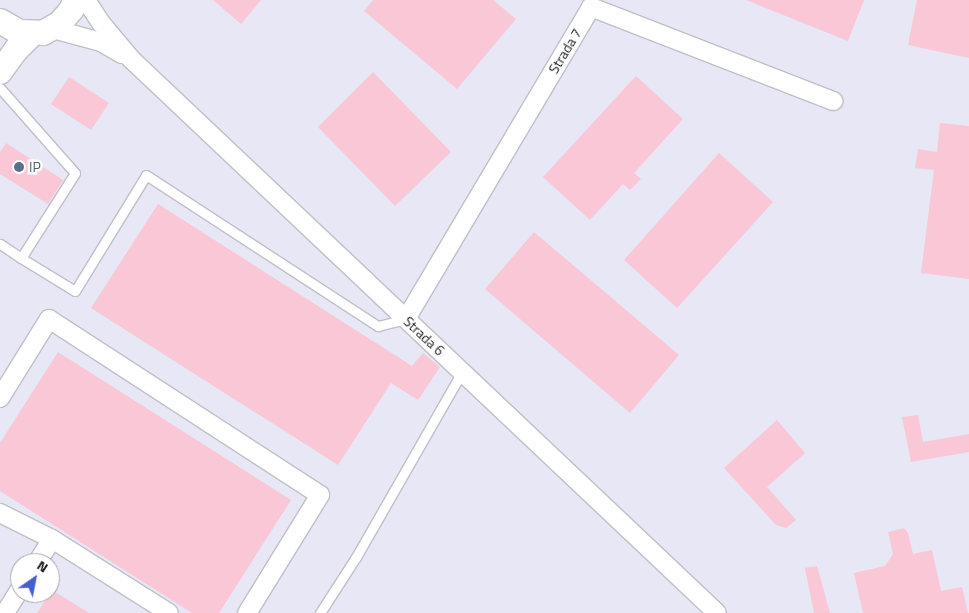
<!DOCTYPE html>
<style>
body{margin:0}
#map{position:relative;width:969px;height:613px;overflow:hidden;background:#f5f5fc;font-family:"Titillium Web",sans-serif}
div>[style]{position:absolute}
.built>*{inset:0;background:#e7e7f5}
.building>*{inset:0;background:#f9c7d5}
.roads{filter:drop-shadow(1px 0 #c0c0c7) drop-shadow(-1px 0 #c0c0c7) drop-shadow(0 1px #c0c0c7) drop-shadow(0 -1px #c0c0c7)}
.lane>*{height:9px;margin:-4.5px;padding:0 4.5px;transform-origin:4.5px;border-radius:4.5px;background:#fff}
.street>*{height:18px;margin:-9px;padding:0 9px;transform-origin:9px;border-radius:9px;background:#fff}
.secondary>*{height:24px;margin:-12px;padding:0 12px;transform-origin:12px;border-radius:12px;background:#fff}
.dots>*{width:14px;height:14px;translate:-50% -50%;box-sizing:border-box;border:2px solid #fff;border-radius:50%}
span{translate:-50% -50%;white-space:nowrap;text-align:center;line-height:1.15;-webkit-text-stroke:5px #fff;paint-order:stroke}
.street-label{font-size:14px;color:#1a1b1d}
.service-label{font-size:14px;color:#4e5e75}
.left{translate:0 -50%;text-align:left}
.north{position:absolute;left:10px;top:553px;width:50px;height:50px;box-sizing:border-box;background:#fff;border:1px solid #a3a4a5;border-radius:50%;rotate:33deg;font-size:14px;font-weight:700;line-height:20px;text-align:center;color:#1a1b1d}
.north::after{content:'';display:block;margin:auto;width:18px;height:22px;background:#455fd3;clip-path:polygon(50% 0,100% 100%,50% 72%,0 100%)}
</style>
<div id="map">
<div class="built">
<div style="clip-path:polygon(evenodd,0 0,969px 0,969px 613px,0 613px,0 0,20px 563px,50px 563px,50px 593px,20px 593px,20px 563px)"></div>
</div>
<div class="building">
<div style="clip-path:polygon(213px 0,261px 0,241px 24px)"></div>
<div style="clip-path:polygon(373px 0,493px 0,516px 19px,457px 89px,364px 11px)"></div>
<div style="clip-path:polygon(746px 0,864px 0,848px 41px)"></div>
<div style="clip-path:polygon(917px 0,969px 0,969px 58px,908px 45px)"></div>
<div style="clip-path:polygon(373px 72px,451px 152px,395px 206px,318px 127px)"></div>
<div style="clip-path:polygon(636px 76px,683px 119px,634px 173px,641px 179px,630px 190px,623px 184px,590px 220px,543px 177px)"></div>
<div style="clip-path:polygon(69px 77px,109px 103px,91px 130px,51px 104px)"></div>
<div style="clip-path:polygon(940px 123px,969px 126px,969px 279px,921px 273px,934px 170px,915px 168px,918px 149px,937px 152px)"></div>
<div style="clip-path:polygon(6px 143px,63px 180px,48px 204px,0 174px,0 152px)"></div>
<div style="clip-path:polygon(719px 153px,773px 202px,677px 308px,624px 260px)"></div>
<div style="clip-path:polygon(158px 204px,412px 366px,423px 353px,440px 367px,418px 400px,391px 383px,338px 465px,91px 308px)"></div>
<div style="clip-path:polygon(534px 232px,679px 355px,630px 413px,485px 289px)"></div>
<div style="clip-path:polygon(58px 352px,291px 500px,219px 613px,192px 613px,0 491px,0 443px)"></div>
<div style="clip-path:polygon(918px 415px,923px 442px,969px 434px,969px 452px,911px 462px,902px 417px)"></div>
<div style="clip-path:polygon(777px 420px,805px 453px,767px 487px,796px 520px,786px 528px,776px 525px,724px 468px)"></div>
<div style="clip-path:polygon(904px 528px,908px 533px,913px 554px,932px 550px,941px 591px,962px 587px,968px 613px,863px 613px,854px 573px,885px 566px,893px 554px,888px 532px)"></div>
<div style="clip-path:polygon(817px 566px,830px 613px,814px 613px,805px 568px)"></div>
<div style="clip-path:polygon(52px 590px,89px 613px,37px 613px)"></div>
</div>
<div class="roads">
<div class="lane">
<div style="left:0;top:88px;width:113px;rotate:48.6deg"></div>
<div style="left:75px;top:173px;width:101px;rotate:122.4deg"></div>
<div style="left:21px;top:258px;width:25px;rotate:-146deg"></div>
<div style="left:21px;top:258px;width:63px;rotate:31.4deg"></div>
<div style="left:75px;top:291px;width:136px;rotate:-58.5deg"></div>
<div style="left:146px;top:175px;width:277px;rotate:33.1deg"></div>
<div style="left:378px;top:326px;width:29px;rotate:-14deg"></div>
<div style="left:320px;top:613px;width:67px;rotate:-57.3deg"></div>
<div style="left:356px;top:557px;width:213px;rotate:-60.2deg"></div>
</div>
<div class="street">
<div style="left:86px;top:0;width:27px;rotate:57deg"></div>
<div style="left:101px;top:23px;width:47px;rotate:50.2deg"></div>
<div style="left:131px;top:59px;width:806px;rotate:43.39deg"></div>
<div style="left:53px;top:29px;width:50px;rotate:15.2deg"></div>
<div style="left:101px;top:42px;width:24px;rotate:30deg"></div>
<div style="left:406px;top:319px;width:363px;rotate:-59.3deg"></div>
<div style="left:591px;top:7px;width:260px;rotate:21.2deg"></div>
<div style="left:0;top:398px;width:93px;rotate:-58.2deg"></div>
<div style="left:49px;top:319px;width:323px;rotate:33deg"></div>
<div style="left:320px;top:495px;width:139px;rotate:121.7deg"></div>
<div style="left:0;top:513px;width:58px;rotate:26.6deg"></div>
<div style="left:52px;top:539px;width:138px;rotate:32.3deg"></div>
<div style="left:37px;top:563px;width:28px;rotate:-58deg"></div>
<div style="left:5px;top:613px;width:28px;rotate:-58deg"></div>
</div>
<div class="secondary">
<div style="left:0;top:21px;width:22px;rotate:30deg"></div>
<div style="left:19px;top:32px;width:24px;rotate:2deg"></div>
<div style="left:43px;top:33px;width:20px;rotate:-30deg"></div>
<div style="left:60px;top:23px;width:18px;rotate:-49deg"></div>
<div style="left:72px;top:9px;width:9px;rotate:-72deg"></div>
<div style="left:0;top:72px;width:29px;rotate:-54deg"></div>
<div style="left:17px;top:49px;width:21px;rotate:-45deg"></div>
</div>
</div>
<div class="dots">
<div style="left:19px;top:167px;background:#5c6f8a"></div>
</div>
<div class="street-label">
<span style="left:565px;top:51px;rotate:-59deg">Strada 7</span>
<span style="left:424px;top:336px;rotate:43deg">Strada 6</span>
</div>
<div class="service-label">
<span class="left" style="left:29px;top:167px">IP</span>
</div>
<div class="north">N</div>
</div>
